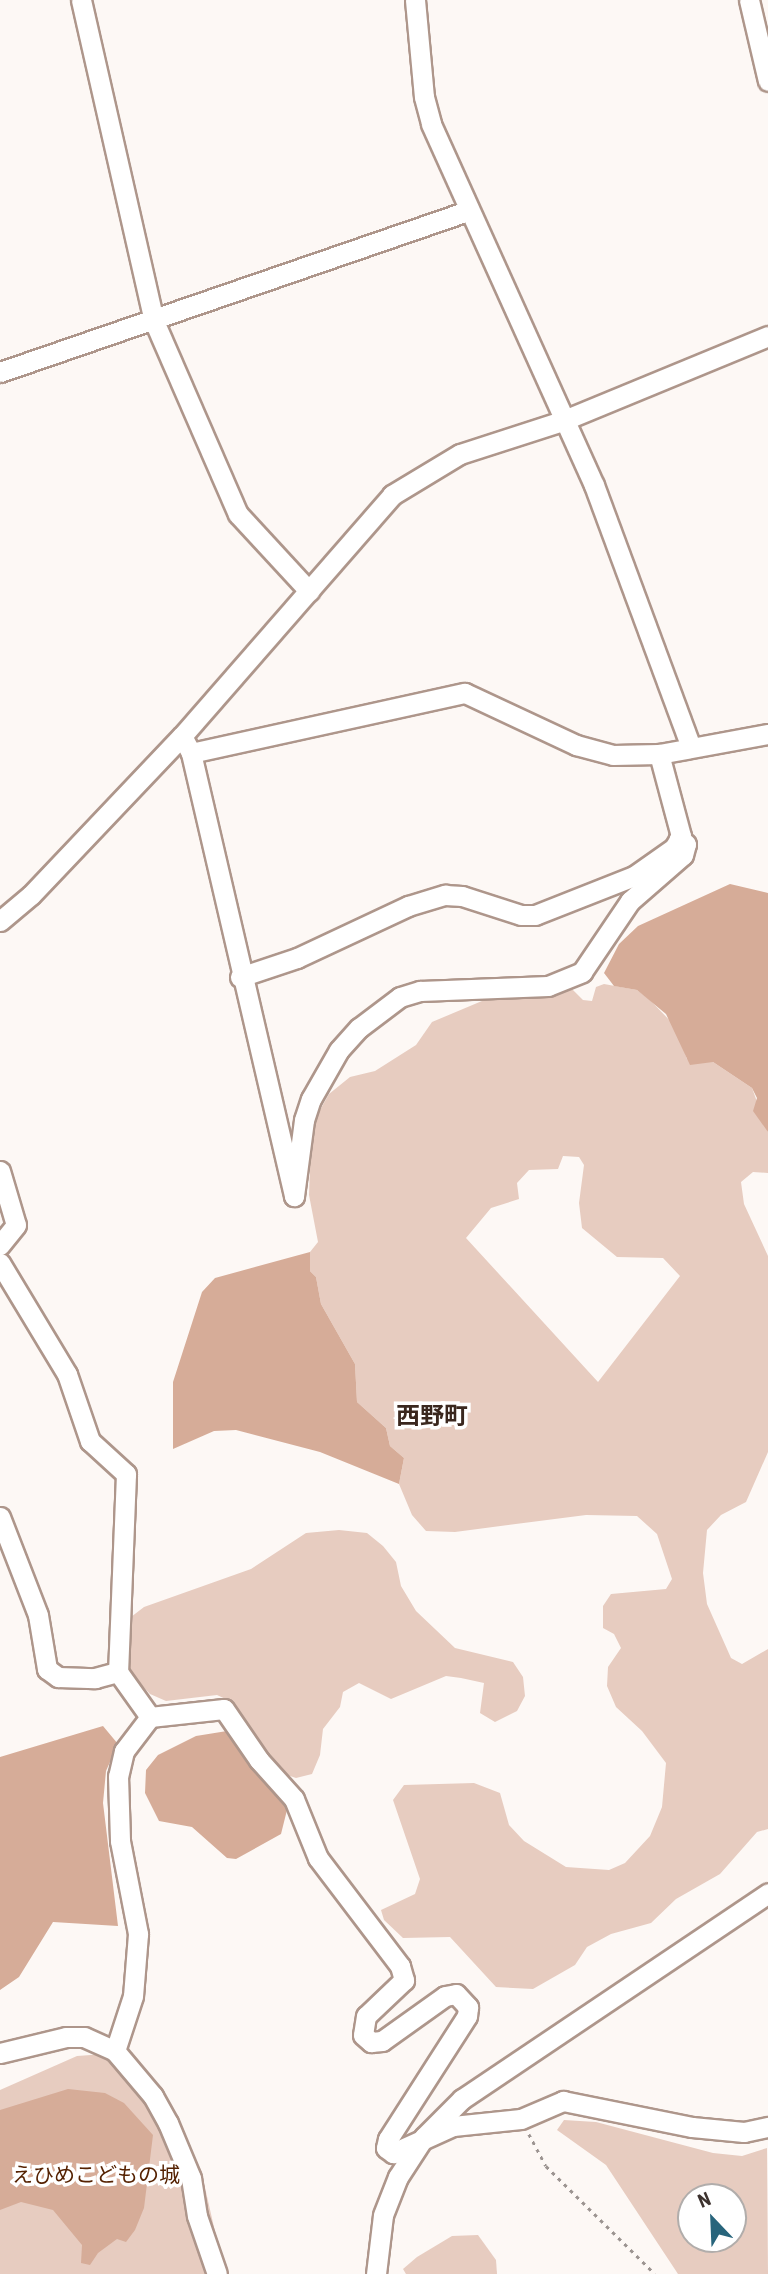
<!DOCTYPE html>
<meta charset="utf-8">
<style>
body{margin:0}
#map{position:relative;width:768px;height:2274px;overflow:hidden;background:#fdf8f5;font-family:"Roboto Condensed","Noto Sans JP",sans-serif}
div>[style]{position:absolute}
.green>*{inset:0;background:#e7ccc0}
.water>*{inset:0;background:#d6ac98}
.path>*{height:2.5px;margin-top:-1.25px;transform-origin:0;background:repeating-linear-gradient(90deg,#9c9491 0 3.5px,transparent 0 8.5px)}
.roads{filter:drop-shadow(2px 0 #ae968b) drop-shadow(-2px 0 #ae968b) drop-shadow(0 2px #ae968b) drop-shadow(0 -2px #ae968b)}
.minor>*{height:19px;margin:-9.5px;padding:0 9.5px;transform-origin:9.5px;border-radius:9.5px;background:#fff}
span{translate:-50% -50%;white-space:nowrap;text-align:center;line-height:1.15;-webkit-text-stroke:7px #fff;paint-order:stroke}
.park-label{font-size:21px;color:#552202}
.quarter-label{font-size:24px;color:#3a271e;font-weight:700}
.north{position:absolute;left:677px;top:2183px;width:70px;height:70px;box-sizing:border-box;background:#fff;border:2px solid #b1adab;border-radius:50%;rotate:337deg;font-size:19px;font-weight:700;line-height:28px;text-align:center;color:#3c322e}
.north::after{content:'';display:block;margin:auto;width:24px;height:32px;background:#28657c;clip-path:polygon(50% 0,100% 100%,50% 72%,0 100%)}
</style>
<div id="map">
<div class="green">
<div style="clip-path:polygon(evenodd,604px 984px,637px 990px,649px 999px,676px 1027px,687px 1059px,713px 1062px,752px 1088px,768px 1132px,768px 1173px,753px 1172px,741px 1182px,744px 1204px,768px 1256px,768px 1452px,746px 1502px,721px 1515px,707px 1530px,703px 1573px,707px 1604px,731px 1658px,742px 1664px,768px 1649px,768px 1829px,757px 1832px,720px 1874px,676px 1899px,651px 1923px,611px 1934px,587px 1947px,575px 1965px,533px 1989px,496px 1987px,450px 1937px,403px 1938px,384px 1920px,381px 1910px,415px 1894px,420px 1879px,393px 1800px,404px 1785px,474px 1783px,500px 1793px,509px 1825px,524px 1841px,566px 1867px,609px 1870px,625px 1863px,650px 1836px,662px 1807px,666px 1763px,642px 1731px,616px 1707px,607px 1686px,608px 1667px,621px 1648px,614px 1634px,603px 1628px,603px 1606px,611px 1594px,666px 1589px,672px 1579px,657px 1534px,637px 1516px,586px 1515px,455px 1532px,426px 1531px,412px 1515px,399px 1484px,404px 1458px,390px 1446px,386px 1428px,357px 1402px,355px 1364px,321px 1304px,316px 1277px,310px 1271px,310px 1252px,318px 1242px,309px 1195px,311px 1141px,315px 1119px,329px 1094px,350px 1077px,375px 1071px,416px 1045px,432px 1022px,501px 993px,572px 989px,583px 1000px,592px 1001px,596px 987px,604px 984px,563px 1156px,579px 1157px,584px 1165px,579px 1203px,582px 1228px,617px 1257px,663px 1258px,680px 1276px,598px 1382px,466px 1238px,491px 1208px,519px 1199px,517px 1183px,529px 1170px,558px 1169px,563px 1156px)"></div>
<div style="clip-path:polygon(339px 1530px,367px 1533px,383px 1546px,396px 1562px,401px 1586px,416px 1611px,455px 1648px,513px 1662px,523px 1677px,525px 1696px,517px 1711px,495px 1722px,480px 1713px,484px 1683px,461px 1678px,446px 1676px,391px 1699px,359px 1683px,343px 1692px,340px 1707px,323px 1729px,320px 1755px,312px 1774px,296px 1778px,284px 1774px,230px 1701px,217px 1695px,166px 1701px,150px 1694px,133px 1676px,128px 1662px,131px 1617px,144px 1607px,251px 1569px,306px 1533px)"></div>
<div style="clip-path:polygon(132px 2052px,157px 2084px,201px 2170px,221px 2258px,229px 2274px,0 2274px,0 2090px,77px 2056px)"></div>
<div style="clip-path:polygon(evenodd,564px 2120px,596px 2122px,713px 2153px,742px 2156px,767px 2148px,768px 2274px,678px 2274px,606px 2165px,557px 2130px,564px 2120px,691px 2197px,733px 2197px,733px 2239px,691px 2239px,691px 2197px)"></div>
<div style="clip-path:polygon(478px 2235px,496px 2260px,497px 2274px,406px 2274px,403px 2269px,417px 2257px,452px 2236px)"></div>
</div>
<div class="water">
<div style="clip-path:polygon(730px 884px,768px 893px,768px 1132px,753px 1111px,757px 1098px,752px 1088px,713px 1062px,690px 1065px,666px 1014px,637px 990px,614px 986px,604px 973px,619px 944px,638px 926px)"></div>
<div style="clip-path:polygon(310px 1252px,310px 1271px,316px 1277px,321px 1304px,355px 1364px,357px 1402px,386px 1428px,390px 1446px,404px 1458px,399px 1484px,320px 1452px,236px 1430px,214px 1431px,173px 1449px,173px 1382px,202px 1292px,215px 1278px)"></div>
<div style="clip-path:polygon(103px 1726px,118px 1744px,106px 1771px,103px 1803px,118px 1926px,53px 1922px,19px 1977px,0 1990px,0 1757px)"></div>
<div style="clip-path:polygon(227px 1731px,245px 1759px,279px 1792px,287px 1810px,281px 1834px,236px 1859px,227px 1858px,192px 1827px,159px 1821px,145px 1793px,146px 1770px,158px 1755px,196px 1736px)"></div>
<div style="clip-path:polygon(68px 2089px,105px 2093px,124px 2103px,153px 2135px,144px 2208px,135px 2230px,126px 2242px,117px 2239px,98px 2253px,90px 2265px,81px 2263px,82px 2245px,53px 2210px,21px 2202px,0 2210px,0 2110px)"></div>
</div>
<div class="path">
<div style="left:529px;top:2134px;width:36px;rotate:62deg"></div>
<div style="left:546px;top:2166px;width:153px;rotate:44.7deg"></div>
</div>
<div class="roads">
<div class="minor">
<div style="left:81px;top:0;width:329px;rotate:77.2deg"></div>
<div style="left:154px;top:321px;width:210px;rotate:66.5deg"></div>
<div style="left:238px;top:514px;width:105px;rotate:47.3deg"></div>
<div style="left:415px;top:0;width:97px;rotate:84.7deg"></div>
<div style="left:424px;top:97px;width:28px;rotate:75deg"></div>
<div style="left:431px;top:124px;width:396px;rotate:65.7deg"></div>
<div style="left:594px;top:485px;width:277px;rotate:69.7deg"></div>
<div style="left:749px;top:0;width:83px;rotate:76.8deg"></div>
<div style="left:0;top:372px;width:494px;rotate:-19deg"></div>
<div style="left:182px;top:736px;width:19px;rotate:62deg"></div>
<div style="left:191px;top:753px;width:455px;rotate:76.9deg"></div>
<div style="left:294px;top:1196px;width:77px;rotate:-82.5deg"></div>
<div style="left:304px;top:1120px;width:22px;rotate:-72deg"></div>
<div style="left:311px;top:1099px;width:56px;rotate:-60.3deg"></div>
<div style="left:339px;top:1050px;width:30px;rotate:-48deg"></div>
<div style="left:359px;top:1028px;width:51px;rotate:-37.1deg"></div>
<div style="left:400px;top:997px;width:21px;rotate:-17deg"></div>
<div style="left:420px;top:991px;width:128px;rotate:-2.2deg"></div>
<div style="left:548px;top:986px;width:37px;rotate:-22deg"></div>
<div style="left:582px;top:972px;width:86px;rotate:-55.9deg"></div>
<div style="left:630px;top:901px;width:70px;rotate:-41deg"></div>
<div style="left:683px;top:855px;width:11px;rotate:-75deg"></div>
<div style="left:686px;top:844px;width:9px;rotate:-144deg"></div>
<div style="left:191px;top:753px;width:280px;rotate:-12.4deg"></div>
<div style="left:465px;top:693px;width:123px;rotate:25.1deg"></div>
<div style="left:576px;top:745px;width:38px;rotate:15deg"></div>
<div style="left:613px;top:755px;width:46px;rotate:-1.2deg"></div>
<div style="left:659px;top:754px;width:111px;rotate:-10.4deg"></div>
<div style="left:0;top:921px;width:40px;rotate:-40deg"></div>
<div style="left:31px;top:895px;width:219px;rotate:-46.5deg"></div>
<div style="left:182px;top:736px;width:320px;rotate:-48.9deg"></div>
<div style="left:392px;top:495px;width:79px;rotate:-31.1deg"></div>
<div style="left:460px;top:454px;width:107px;rotate:-17.9deg"></div>
<div style="left:562px;top:421px;width:223px;rotate:-22.4deg"></div>
<div style="left:240px;top:977px;width:60px;rotate:-18.4deg"></div>
<div style="left:297px;top:958px;width:123px;rotate:-25.1deg"></div>
<div style="left:408px;top:906px;width:39px;rotate:-17deg"></div>
<div style="left:445px;top:895px;width:17px;rotate:3deg"></div>
<div style="left:462px;top:896px;width:62px;rotate:17.9deg"></div>
<div style="left:521px;top:915px;width:14px"></div>
<div style="left:535px;top:915px;width:106px;rotate:-21.5deg"></div>
<div style="left:634px;top:876px;width:49px;rotate:-35deg"></div>
<div style="left:674px;top:848px;width:14px;rotate:-60deg"></div>
<div style="left:681px;top:836px;width:85px;rotate:-105deg"></div>
<div style="left:0;top:1171px;width:56px;rotate:73.5deg"></div>
<div style="left:16px;top:1225px;width:26px;rotate:129deg"></div>
<div style="left:0;top:1263px;width:130px;rotate:58.9deg"></div>
<div style="left:67px;top:1374px;width:71px;rotate:71.1deg"></div>
<div style="left:90px;top:1441px;width:49px;rotate:42.5deg"></div>
<div style="left:126px;top:1474px;width:198px;rotate:92.3deg"></div>
<div style="left:118px;top:1672px;width:55px;rotate:54.6deg"></div>
<div style="left:150px;top:1717px;width:43px;rotate:127.4deg"></div>
<div style="left:124px;top:1751px;width:26px;rotate:103deg"></div>
<div style="left:118px;top:1776px;width:65px;rotate:88.2deg"></div>
<div style="left:120px;top:1841px;width:95px;rotate:79deg"></div>
<div style="left:138px;top:1934px;width:62px;rotate:94.6deg"></div>
<div style="left:133px;top:1996px;width:58px;rotate:108.1deg"></div>
<div style="left:0;top:1517px;width:105px;rotate:68.8deg"></div>
<div style="left:38px;top:1615px;width:55px;rotate:80.5deg"></div>
<div style="left:47px;top:1669px;width:14px;rotate:36deg"></div>
<div style="left:58px;top:1677px;width:37px;rotate:2deg"></div>
<div style="left:95px;top:1678px;width:24px;rotate:-15deg"></div>
<div style="left:150px;top:1717px;width:74px;rotate:-6.2deg"></div>
<div style="left:224px;top:1709px;width:62px;rotate:55.5deg"></div>
<div style="left:259px;top:1760px;width:52px;rotate:48.1deg"></div>
<div style="left:294px;top:1799px;width:64px;rotate:67.9deg"></div>
<div style="left:318px;top:1858px;width:136px;rotate:52.8deg"></div>
<div style="left:400px;top:1966px;width:15px;rotate:74deg"></div>
<div style="left:404px;top:1980px;width:52px;rotate:136.5deg"></div>
<div style="left:366px;top:2016px;width:19px;rotate:99deg"></div>
<div style="left:363px;top:2035px;width:11px;rotate:41deg"></div>
<div style="left:371px;top:2042px;width:11px;rotate:-5deg"></div>
<div style="left:382px;top:2041px;width:77px;rotate:-35.5deg"></div>
<div style="left:445px;top:1996px;width:11px;rotate:-10deg"></div>
<div style="left:456px;top:1994px;width:18px;rotate:47deg"></div>
<div style="left:468px;top:2007px;width:9px;rotate:96deg"></div>
<div style="left:467px;top:2016px;width:146px;rotate:122.7deg"></div>
<div style="left:388px;top:2139px;width:9px;rotate:103deg"></div>
<div style="left:386px;top:2148px;width:9px;rotate:36deg"></div>
<div style="left:393px;top:2153px;width:66px;rotate:-24.2deg"></div>
<div style="left:453px;top:2126px;width:68px;rotate:-5.9deg"></div>
<div style="left:521px;top:2119px;width:46px;rotate:-23.2deg"></div>
<div style="left:563px;top:2101px;width:132px;rotate:11.4deg"></div>
<div style="left:692px;top:2127px;width:52px;rotate:5.5deg"></div>
<div style="left:744px;top:2132px;width:25px;rotate:-12deg"></div>
<div style="left:0;top:2053px;width:68px;rotate:-13.6deg"></div>
<div style="left:66px;top:2037px;width:18px"></div>
<div style="left:84px;top:2037px;width:34px;rotate:24deg"></div>
<div style="left:115px;top:2051px;width:59px;rotate:49.8deg"></div>
<div style="left:153px;top:2096px;width:31px;rotate:61deg"></div>
<div style="left:168px;top:2123px;width:60px;rotate:67.3deg"></div>
<div style="left:191px;top:2178px;width:38px;rotate:81deg"></div>
<div style="left:197px;top:2216px;width:61px;rotate:71deg"></div>
<div style="left:376px;top:2274px;width:59px;rotate:-83.2deg"></div>
<div style="left:383px;top:2215px;width:41px;rotate:-68.5deg"></div>
<div style="left:398px;top:2177px;width:48px;rotate:-57deg"></div>
<div style="left:424px;top:2137px;width:54px;rotate:-45deg"></div>
<div style="left:462px;top:2099px;width:369px;rotate:-33.9deg"></div>
</div>
</div>
<div class="park-label">
<span style="left:96px;top:2175px">えひめこどもの城</span>
</div>
<div class="quarter-label">
<span style="left:432px;top:1417px">西野町</span>
</div>
<div class="north">N</div>
</div>
